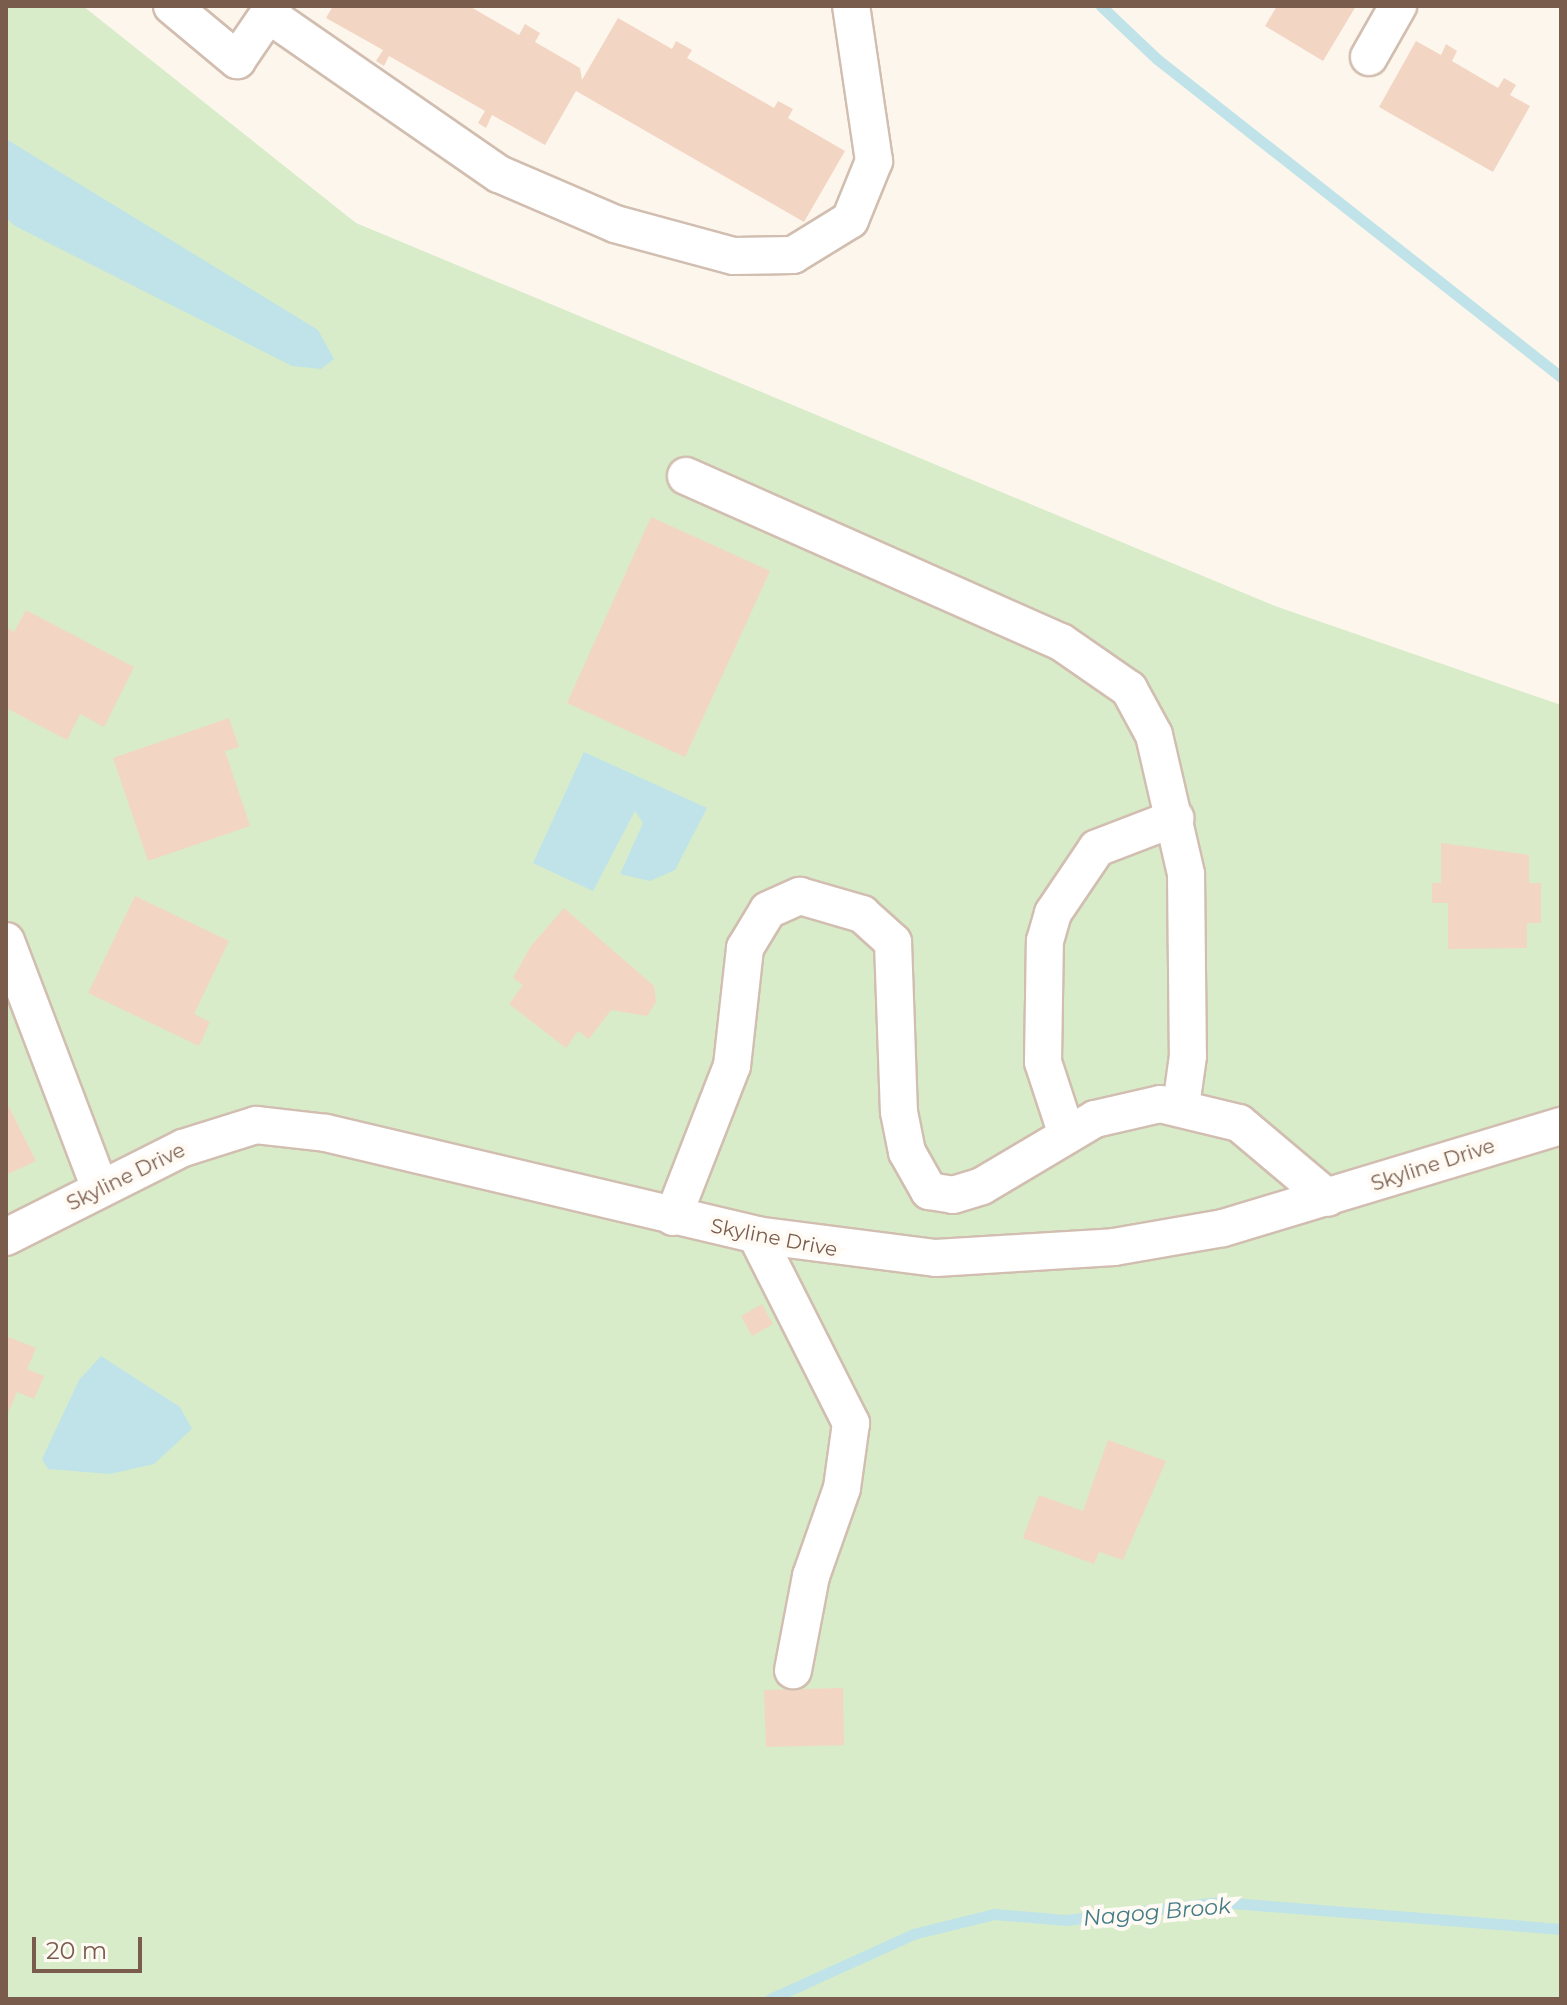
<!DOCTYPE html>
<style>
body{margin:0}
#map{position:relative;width:1567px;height:2005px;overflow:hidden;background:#fdf6ec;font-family:Montserrat,sans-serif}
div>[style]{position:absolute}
.green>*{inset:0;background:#d8ecc9}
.water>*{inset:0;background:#bfe3e8}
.stream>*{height:11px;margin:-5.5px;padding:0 5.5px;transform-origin:5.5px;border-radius:5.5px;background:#bfe3e8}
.building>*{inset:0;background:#f3d5c3}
.roads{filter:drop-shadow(2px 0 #d1beb0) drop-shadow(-2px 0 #d1beb0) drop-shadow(0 2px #d1beb0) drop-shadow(0 -2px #d1beb0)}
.minor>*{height:36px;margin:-18px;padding:0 18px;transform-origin:18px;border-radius:18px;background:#fff}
span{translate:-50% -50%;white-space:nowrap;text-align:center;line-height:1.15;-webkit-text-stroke:8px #fffaf3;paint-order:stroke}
.street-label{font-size:20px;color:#7a5c4d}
.water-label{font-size:22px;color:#437c86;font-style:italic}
.frame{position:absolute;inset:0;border:8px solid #7a5c4d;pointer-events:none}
.scale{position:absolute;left:32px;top:1937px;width:110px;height:36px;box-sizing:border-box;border:4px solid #7a5c4d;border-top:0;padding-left:10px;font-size:24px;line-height:28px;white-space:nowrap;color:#7a5c4d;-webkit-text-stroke:6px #fffaf3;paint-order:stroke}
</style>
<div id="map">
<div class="green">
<div style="clip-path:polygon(6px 6px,83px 6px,356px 223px,1275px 606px,1561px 705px,1561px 1999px,6px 1999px)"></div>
</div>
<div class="water">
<div style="clip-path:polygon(6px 139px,318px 330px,334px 359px,321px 369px,292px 366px,15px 226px,6px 218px)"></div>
<div style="clip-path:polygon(584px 752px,707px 808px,675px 870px,650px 881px,620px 874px,643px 823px,635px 811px,593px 891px,533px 863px)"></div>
<div style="clip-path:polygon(101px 1356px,180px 1407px,192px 1429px,154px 1464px,110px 1474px,48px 1469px,42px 1459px,79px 1380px)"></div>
</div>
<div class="stream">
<div style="left:1101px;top:6px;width:77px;rotate:43.4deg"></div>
<div style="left:1157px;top:59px;width:514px;rotate:38.21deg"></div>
<div style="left:770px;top:1999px;width:157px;rotate:-24.4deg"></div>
<div style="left:913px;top:1934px;width:83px;rotate:-13.9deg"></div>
<div style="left:994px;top:1914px;width:72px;rotate:4.8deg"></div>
<div style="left:1066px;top:1920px;width:154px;rotate:-6.7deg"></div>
<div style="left:1219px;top:1902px;width:343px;rotate:4.5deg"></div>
</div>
<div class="building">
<div style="clip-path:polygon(333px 6px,469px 6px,519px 35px,525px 24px,540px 33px,535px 42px,580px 68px,582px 80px,618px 18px,672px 49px,676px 41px,692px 50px,687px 58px,774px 108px,778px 101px,793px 109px,788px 118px,845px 151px,804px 222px,576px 91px,545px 145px,492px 115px,486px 128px,478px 123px,485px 111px,389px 56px,384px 66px,376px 61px,383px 50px,326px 18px)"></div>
<div style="clip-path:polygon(1277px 6px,1356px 6px,1323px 61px,1265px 26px)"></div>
<div style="clip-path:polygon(1416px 41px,1441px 55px,1446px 44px,1457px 51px,1452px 61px,1498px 88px,1504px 78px,1516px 85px,1510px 95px,1530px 106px,1493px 172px,1379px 107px)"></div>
<div style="clip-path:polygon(651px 517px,770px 571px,685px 757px,567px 703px)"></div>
<div style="clip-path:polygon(26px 610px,134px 667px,104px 727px,80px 714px,67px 740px,6px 708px,6px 627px,14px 632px)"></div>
<div style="clip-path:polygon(229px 718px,239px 747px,225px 751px,250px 826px,148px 861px,113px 758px)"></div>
<div style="clip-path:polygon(1441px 843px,1529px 855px,1529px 883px,1541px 883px,1541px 923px,1527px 923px,1527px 948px,1448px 949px,1448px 903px,1432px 903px,1432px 883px,1441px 883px)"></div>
<div style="clip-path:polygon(135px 896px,229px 941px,194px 1014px,210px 1022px,199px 1046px,88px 993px)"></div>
<div style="clip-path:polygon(564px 908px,654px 986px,656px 1002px,647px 1016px,611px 1010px,589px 1039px,578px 1031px,566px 1048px,509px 1004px,523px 985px,513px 978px,531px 946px)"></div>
<div style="clip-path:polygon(6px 1101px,36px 1161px,6px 1175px)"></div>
<div style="clip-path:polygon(762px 1304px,773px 1324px,752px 1336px,741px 1316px)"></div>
<div style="clip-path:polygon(6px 1336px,36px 1348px,27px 1369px,44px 1376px,34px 1399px,17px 1392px,6px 1418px)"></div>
<div style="clip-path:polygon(1108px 1440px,1166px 1461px,1123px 1560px,1099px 1552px,1094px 1564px,1023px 1538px,1039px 1495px,1083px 1511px)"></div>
<div style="clip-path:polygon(843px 1688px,844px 1745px,766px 1747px,764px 1690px)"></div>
</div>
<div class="roads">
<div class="minor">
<div style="left:172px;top:6px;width:85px;rotate:39.7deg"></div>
<div style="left:237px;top:60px;width:65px;rotate:-55.6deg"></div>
<div style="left:269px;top:15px;width:280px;rotate:34.7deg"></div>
<div style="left:499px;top:174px;width:126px;rotate:23.3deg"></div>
<div style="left:615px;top:224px;width:123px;rotate:15.1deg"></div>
<div style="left:734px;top:256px;width:59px;rotate:-1deg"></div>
<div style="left:793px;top:255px;width:67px;rotate:-31.6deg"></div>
<div style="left:850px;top:220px;width:64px;rotate:-67.9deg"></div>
<div style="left:874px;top:161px;width:157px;rotate:-98.4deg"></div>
<div style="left:1369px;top:57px;width:59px;rotate:-60.4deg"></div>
<div style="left:686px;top:476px;width:410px;rotate:23.9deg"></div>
<div style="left:1061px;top:642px;width:83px;rotate:34.7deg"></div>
<div style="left:1129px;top:689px;width:52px;rotate:61.5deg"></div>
<div style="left:1154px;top:735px;width:143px;rotate:77deg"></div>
<div style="left:1186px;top:874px;width:182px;rotate:89.4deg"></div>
<div style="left:1188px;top:1056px;width:50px;rotate:98deg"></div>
<div style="left:6px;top:941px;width:264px;rotate:69.2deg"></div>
<div style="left:1067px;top:1135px;width:77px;rotate:-108.2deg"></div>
<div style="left:1043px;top:1062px;width:121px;rotate:-89.1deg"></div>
<div style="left:1045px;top:941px;width:29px;rotate:-74deg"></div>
<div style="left:1053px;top:913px;width:78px;rotate:-55.9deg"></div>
<div style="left:1097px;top:848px;width:84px;rotate:-21deg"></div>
<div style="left:673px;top:1217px;width:162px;rotate:-68.7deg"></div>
<div style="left:732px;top:1066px;width:119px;rotate:-83.7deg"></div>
<div style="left:745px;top:948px;width:44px;rotate:-58.8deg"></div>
<div style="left:768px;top:910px;width:35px;rotate:-24deg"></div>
<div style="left:800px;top:896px;width:65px;rotate:16.2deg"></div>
<div style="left:862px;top:914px;width:42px;rotate:42.1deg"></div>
<div style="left:893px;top:942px;width:170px;rotate:88deg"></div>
<div style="left:899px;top:1112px;width:41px;rotate:78.7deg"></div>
<div style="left:907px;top:1152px;width:45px;rotate:60.6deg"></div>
<div style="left:929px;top:1191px;width:24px;rotate:9deg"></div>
<div style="left:953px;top:1195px;width:30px;rotate:-17deg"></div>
<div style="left:982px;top:1186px;width:131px;rotate:-30.7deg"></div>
<div style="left:1095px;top:1119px;width:67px;rotate:-13deg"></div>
<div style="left:1160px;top:1104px;width:81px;rotate:13.5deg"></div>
<div style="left:1239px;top:1123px;width:116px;rotate:40.1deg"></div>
<div style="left:756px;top:1235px;width:211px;rotate:63.2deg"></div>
<div style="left:851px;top:1423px;width:66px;rotate:97.9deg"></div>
<div style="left:842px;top:1488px;width:93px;rotate:109.4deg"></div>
<div style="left:811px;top:1576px;width:96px;rotate:100.8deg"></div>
<div style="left:6px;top:1237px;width:198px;rotate:-26.7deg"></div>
<div style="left:183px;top:1148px;width:77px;rotate:-17.5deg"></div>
<div style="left:256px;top:1125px;width:70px;rotate:6.5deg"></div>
<div style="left:326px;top:1133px;width:442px;rotate:13.3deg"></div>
<div style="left:756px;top:1235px;width:181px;rotate:7.3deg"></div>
<div style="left:936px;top:1258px;width:178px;rotate:-3.5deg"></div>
<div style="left:1114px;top:1247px;width:111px;rotate:-9.9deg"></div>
<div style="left:1223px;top:1228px;width:353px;rotate:-16.8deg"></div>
</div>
</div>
<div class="street-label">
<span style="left:1433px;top:1165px;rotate:-18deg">Skyline Drive</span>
<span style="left:126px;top:1177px;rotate:-26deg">Skyline Drive</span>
<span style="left:774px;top:1238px;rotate:11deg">Skyline Drive</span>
</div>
<div class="water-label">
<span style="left:1157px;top:1912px;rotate:-5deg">Nagog Brook</span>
</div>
<div class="frame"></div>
<div class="scale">20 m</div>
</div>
